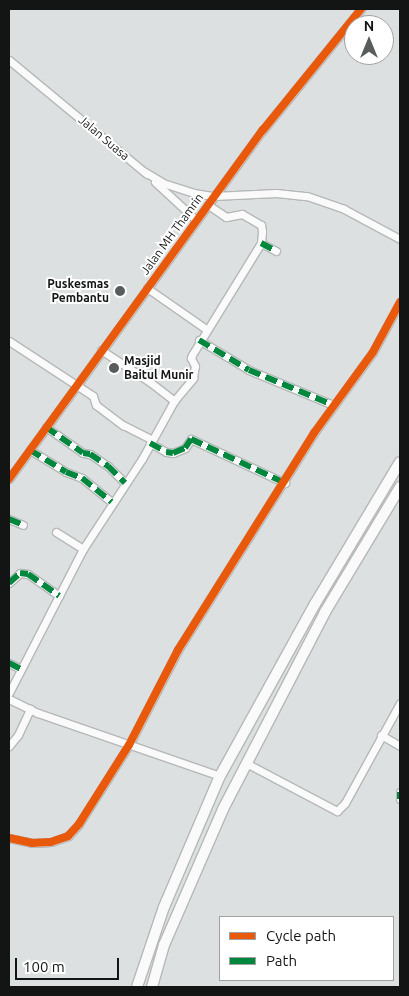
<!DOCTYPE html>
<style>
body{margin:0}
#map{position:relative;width:409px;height:996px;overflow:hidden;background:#dce0e0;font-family:Ubuntu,sans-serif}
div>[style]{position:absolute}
.roads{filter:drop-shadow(1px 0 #b6b8b8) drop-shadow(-1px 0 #b6b8b8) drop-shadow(0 1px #b6b8b8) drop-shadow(0 -1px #b6b8b8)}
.minor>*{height:7px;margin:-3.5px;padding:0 3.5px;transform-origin:3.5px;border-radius:3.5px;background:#fafafa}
.highway>*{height:10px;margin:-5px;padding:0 5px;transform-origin:5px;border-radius:5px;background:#fafafa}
.quiet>*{height:6px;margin-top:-3px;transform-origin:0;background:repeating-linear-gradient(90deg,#00873e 0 12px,transparent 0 18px)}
.cycleway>*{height:8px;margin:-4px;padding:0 4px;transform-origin:4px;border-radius:4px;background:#e8590c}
.dots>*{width:14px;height:14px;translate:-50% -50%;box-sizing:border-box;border:2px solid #fff;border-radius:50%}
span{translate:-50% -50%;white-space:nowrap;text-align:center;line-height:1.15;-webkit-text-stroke:4px #fff;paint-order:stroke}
.street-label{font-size:12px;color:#131515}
.poi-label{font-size:12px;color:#131515;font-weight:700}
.right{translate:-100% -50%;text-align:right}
.left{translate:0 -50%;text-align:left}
.frame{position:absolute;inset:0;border:10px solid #131515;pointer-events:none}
.legend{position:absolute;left:219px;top:916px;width:175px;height:65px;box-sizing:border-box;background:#fff;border:1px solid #a1a1a1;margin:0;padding:6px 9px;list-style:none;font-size:15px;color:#131515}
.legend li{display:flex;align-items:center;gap:10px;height:25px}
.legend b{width:25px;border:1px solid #a1a1a1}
.north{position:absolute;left:344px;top:15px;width:50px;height:50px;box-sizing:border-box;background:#fff;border:1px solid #a1a1a1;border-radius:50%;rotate:0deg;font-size:14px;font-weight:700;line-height:20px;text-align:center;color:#131515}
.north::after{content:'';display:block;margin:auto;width:18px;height:22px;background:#595c5c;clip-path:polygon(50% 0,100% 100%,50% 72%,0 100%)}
.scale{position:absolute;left:15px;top:958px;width:104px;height:22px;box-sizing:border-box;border:2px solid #131515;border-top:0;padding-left:6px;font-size:15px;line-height:18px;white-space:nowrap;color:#131515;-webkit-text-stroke:4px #fff;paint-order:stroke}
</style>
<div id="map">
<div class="roads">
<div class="minor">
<div style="left:9px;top:60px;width:179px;rotate:39.6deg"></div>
<div style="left:145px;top:172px;width:21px;rotate:31deg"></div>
<div style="left:163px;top:183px;width:33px;rotate:18deg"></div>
<div style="left:194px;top:193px;width:20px;rotate:9deg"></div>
<div style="left:214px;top:196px;width:62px;rotate:-2.8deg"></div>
<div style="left:276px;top:193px;width:31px;rotate:6deg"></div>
<div style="left:307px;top:196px;width:39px;rotate:19deg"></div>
<div style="left:344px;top:209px;width:64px;rotate:28.2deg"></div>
<div style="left:155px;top:182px;width:56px;rotate:42.8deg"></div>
<div style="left:261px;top:243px;width:17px;rotate:28deg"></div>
<div style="left:147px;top:288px;width:72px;rotate:34.8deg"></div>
<div style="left:199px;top:340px;width:58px;rotate:31deg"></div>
<div style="left:249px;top:370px;width:91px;rotate:22.6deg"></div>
<div style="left:9px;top:341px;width:100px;rotate:33.2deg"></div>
<div style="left:93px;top:396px;width:9px;rotate:72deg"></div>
<div style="left:96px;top:405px;width:34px;rotate:37deg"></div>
<div style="left:123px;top:425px;width:33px;rotate:27deg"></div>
<div style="left:101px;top:350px;width:59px;rotate:33.1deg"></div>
<div style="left:150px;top:382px;width:31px;rotate:38deg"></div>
<div style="left:174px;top:401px;width:30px;rotate:-50deg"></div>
<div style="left:193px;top:378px;width:12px;rotate:-81deg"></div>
<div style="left:195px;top:366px;width:9px;rotate:-117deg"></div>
<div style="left:191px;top:358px;width:3px;rotate:-72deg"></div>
<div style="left:192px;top:355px;width:132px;rotate:-58.4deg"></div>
<div style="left:261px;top:243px;width:12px;rotate:-85deg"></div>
<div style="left:262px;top:231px;width:6px;rotate:-99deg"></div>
<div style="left:261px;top:225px;width:22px;rotate:-150deg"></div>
<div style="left:242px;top:214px;width:16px;rotate:169deg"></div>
<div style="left:226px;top:217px;width:22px;rotate:-146deg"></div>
<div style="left:46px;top:427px;width:45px;rotate:35.1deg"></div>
<div style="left:83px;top:453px;width:7px;rotate:8deg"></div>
<div style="left:90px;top:454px;width:22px;rotate:34deg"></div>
<div style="left:108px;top:466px;width:24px;rotate:45deg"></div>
<div style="left:150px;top:443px;width:18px;rotate:29deg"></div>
<div style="left:166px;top:452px;width:7px;rotate:8deg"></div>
<div style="left:173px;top:453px;width:13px;rotate:-23deg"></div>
<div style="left:185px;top:448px;width:11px;rotate:-56deg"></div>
<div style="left:191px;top:439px;width:104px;rotate:25.1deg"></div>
<div style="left:30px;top:450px;width:42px;rotate:31.4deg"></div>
<div style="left:66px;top:472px;width:17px;rotate:21deg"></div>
<div style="left:82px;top:478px;width:38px;rotate:39deg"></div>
<div style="left:9px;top:479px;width:432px;rotate:-54deg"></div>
<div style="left:263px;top:130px;width:156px;rotate:-51deg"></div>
<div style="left:9px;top:519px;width:15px;rotate:23deg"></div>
<div style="left:56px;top:532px;width:32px;rotate:32deg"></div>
<div style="left:9px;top:583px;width:15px;rotate:-42deg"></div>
<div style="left:20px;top:573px;width:8px;rotate:7deg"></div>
<div style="left:28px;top:574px;width:38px;rotate:35deg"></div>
<div style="left:9px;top:663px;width:13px;rotate:27deg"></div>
<div style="left:9px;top:693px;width:162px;rotate:-62.8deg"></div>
<div style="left:83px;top:549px;width:108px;rotate:-56.8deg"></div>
<div style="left:142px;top:459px;width:66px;rotate:-61.1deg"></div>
<div style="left:9px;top:699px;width:32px;rotate:26deg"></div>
<div style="left:38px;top:713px;width:193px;rotate:19.1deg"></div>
<div style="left:381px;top:735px;width:22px;rotate:30deg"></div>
<div style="left:9px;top:746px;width:14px;rotate:-51deg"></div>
<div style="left:18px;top:735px;width:29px;rotate:-65deg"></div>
<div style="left:246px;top:763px;width:103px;rotate:27.8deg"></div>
<div style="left:337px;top:811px;width:11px;rotate:-45deg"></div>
<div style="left:345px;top:803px;width:114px;rotate:-61.2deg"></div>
<div style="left:400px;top:792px;width:7px;rotate:90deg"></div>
<div style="left:9px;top:838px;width:24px;rotate:12deg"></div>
<div style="left:32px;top:843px;width:19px;rotate:-3deg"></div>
<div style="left:51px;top:842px;width:18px;rotate:-19deg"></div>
<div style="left:68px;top:836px;width:16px;rotate:-47deg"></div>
<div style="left:79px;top:824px;width:93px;rotate:-57.7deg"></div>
<div style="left:129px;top:745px;width:107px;rotate:-62.7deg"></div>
<div style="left:178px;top:650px;width:256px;rotate:-57.9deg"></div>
<div style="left:314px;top:433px;width:100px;rotate:-53.9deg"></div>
<div style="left:373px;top:352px;width:57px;rotate:-61.6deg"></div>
</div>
<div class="highway">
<div style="left:137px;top:987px;width:84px;rotate:-71.4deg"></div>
<div style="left:164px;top:907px;width:142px;rotate:-66.9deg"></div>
<div style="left:220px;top:776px;width:196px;rotate:-61.1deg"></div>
<div style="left:315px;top:604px;width:165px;rotate:-59.1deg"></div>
<div style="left:152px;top:987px;width:44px;rotate:-74.1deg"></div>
<div style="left:164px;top:945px;width:148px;rotate:-66.5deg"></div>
<div style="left:223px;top:809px;width:222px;rotate:-62.6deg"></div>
<div style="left:325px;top:612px;width:146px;rotate:-59deg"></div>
</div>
</div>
<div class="quiet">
<div style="left:261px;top:243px;width:17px;rotate:28deg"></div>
<div style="left:199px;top:340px;width:58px;rotate:31deg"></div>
<div style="left:249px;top:370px;width:91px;rotate:22.6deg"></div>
<div style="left:46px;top:427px;width:45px;rotate:35.1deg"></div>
<div style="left:83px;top:453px;width:7px;rotate:8deg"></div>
<div style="left:90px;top:454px;width:22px;rotate:34deg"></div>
<div style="left:108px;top:466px;width:24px;rotate:45deg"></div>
<div style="left:150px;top:443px;width:18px;rotate:29deg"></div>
<div style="left:166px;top:452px;width:7px;rotate:8deg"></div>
<div style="left:173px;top:453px;width:13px;rotate:-23deg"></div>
<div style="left:185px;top:448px;width:11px;rotate:-56deg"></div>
<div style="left:191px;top:439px;width:104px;rotate:25.1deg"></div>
<div style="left:30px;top:450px;width:42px;rotate:31.4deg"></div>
<div style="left:66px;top:472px;width:17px;rotate:21deg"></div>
<div style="left:82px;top:478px;width:38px;rotate:39deg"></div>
<div style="left:9px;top:519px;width:15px;rotate:23deg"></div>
<div style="left:9px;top:583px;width:15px;rotate:-42deg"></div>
<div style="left:20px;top:573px;width:8px;rotate:7deg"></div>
<div style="left:28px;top:574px;width:38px;rotate:35deg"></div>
<div style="left:9px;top:663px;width:13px;rotate:27deg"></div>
<div style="left:400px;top:792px;width:7px;rotate:90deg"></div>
</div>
<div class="cycleway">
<div style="left:9px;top:479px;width:432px;rotate:-54deg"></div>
<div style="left:263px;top:130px;width:156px;rotate:-51deg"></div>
<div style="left:9px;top:838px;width:24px;rotate:12deg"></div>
<div style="left:32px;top:843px;width:19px;rotate:-3deg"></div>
<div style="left:51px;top:842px;width:18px;rotate:-19deg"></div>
<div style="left:68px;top:836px;width:16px;rotate:-47deg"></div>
<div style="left:79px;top:824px;width:93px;rotate:-57.7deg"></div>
<div style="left:129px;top:745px;width:107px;rotate:-62.7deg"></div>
<div style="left:178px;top:650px;width:256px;rotate:-57.9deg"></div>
<div style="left:314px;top:433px;width:100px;rotate:-53.9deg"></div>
<div style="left:373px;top:352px;width:57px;rotate:-61.6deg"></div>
</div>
<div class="dots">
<div style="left:120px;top:291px;background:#595c5c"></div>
<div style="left:114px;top:368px;background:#595c5c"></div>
</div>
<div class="street-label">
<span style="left:104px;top:138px;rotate:40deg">Jalan Suasa</span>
<span style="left:172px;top:234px;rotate:-54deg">Jalan MH Thamrin</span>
</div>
<div class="poi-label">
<span class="right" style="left:109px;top:291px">Puskesmas<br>Pembantu</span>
<span class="left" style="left:124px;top:368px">Masjid<br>Baitul Munir</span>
</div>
<div class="frame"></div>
<ul class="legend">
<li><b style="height:6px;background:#e8590c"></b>Cycle path</li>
<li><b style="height:6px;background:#00873e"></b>Path</li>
</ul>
<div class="north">N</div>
<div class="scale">100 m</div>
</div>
